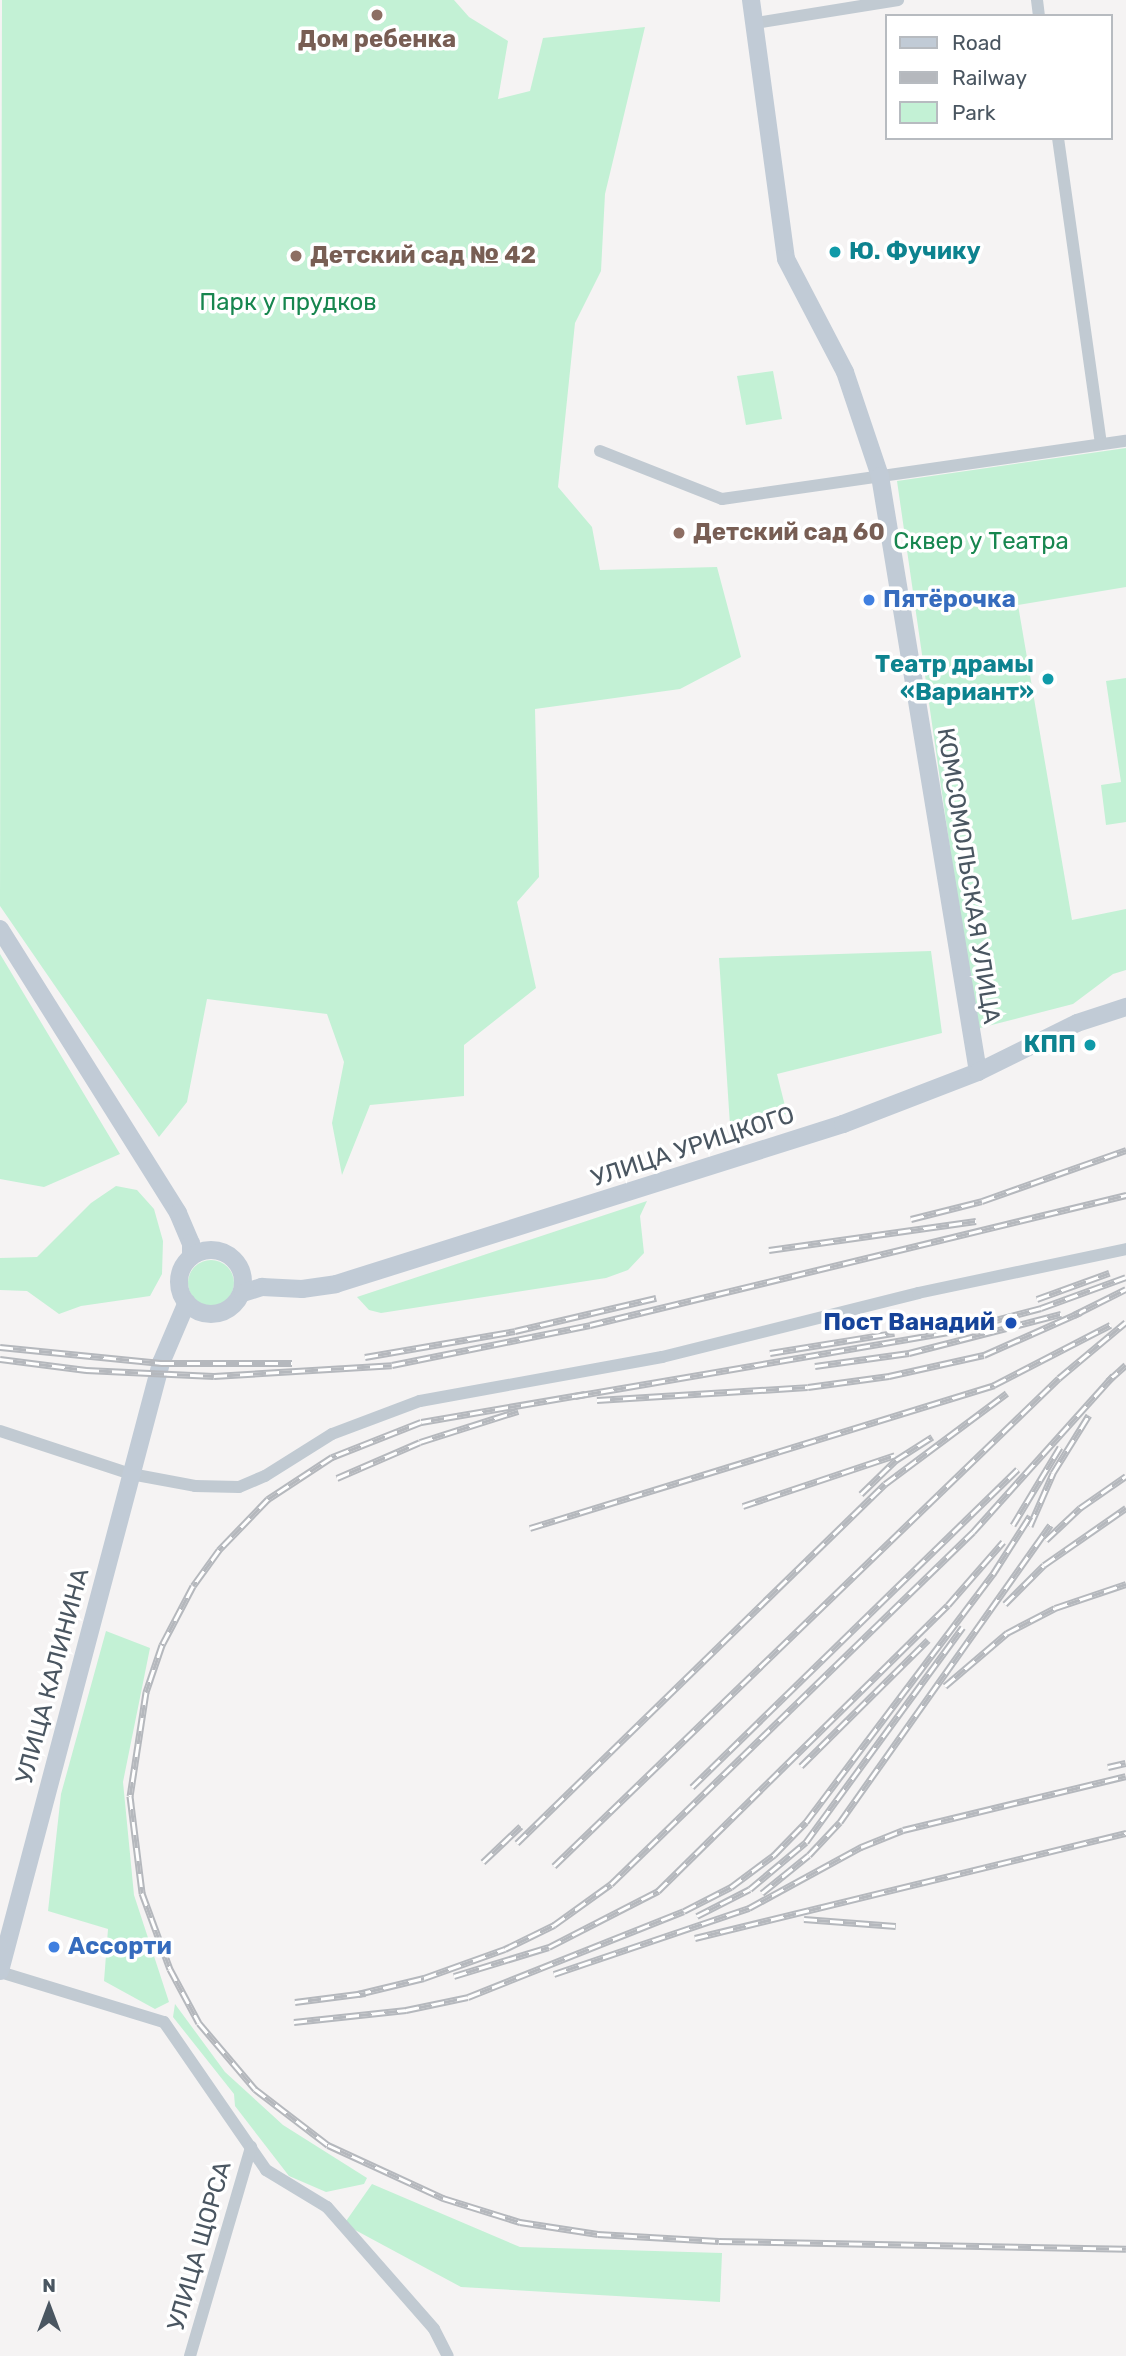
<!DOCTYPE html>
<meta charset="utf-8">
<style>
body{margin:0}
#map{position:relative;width:1126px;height:2356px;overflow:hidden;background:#f5f3f3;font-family:Rubik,sans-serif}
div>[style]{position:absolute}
.green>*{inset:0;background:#c3f1d5}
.round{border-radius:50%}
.street>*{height:12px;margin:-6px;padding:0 6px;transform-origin:6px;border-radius:6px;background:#c1cad2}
.secondary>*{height:18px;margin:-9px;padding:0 9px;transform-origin:9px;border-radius:9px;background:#c1cbd6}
.secondary>.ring{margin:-9px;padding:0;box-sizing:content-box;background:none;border:18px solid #c1cbd6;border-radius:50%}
.rail>*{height:7px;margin-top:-3.5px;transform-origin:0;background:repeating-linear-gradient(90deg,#fff 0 13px,#b5b8bd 0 26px);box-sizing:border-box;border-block:2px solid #b5b8bd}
.dots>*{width:19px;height:19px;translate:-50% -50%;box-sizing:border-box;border:4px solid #fff;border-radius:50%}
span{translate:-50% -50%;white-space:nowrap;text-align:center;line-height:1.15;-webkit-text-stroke:7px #fff;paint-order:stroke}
.education-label{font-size:24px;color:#785e54;font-weight:700}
.left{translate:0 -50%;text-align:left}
.culture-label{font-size:24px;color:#0d838f;font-weight:700}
.right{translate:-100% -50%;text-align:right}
.park-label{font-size:24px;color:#17864f}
.shop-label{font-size:24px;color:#366cbe;font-weight:700}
.street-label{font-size:24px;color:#4a5661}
.transit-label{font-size:24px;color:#164399;font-weight:700}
.legend{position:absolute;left:885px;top:14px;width:228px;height:126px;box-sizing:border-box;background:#fff;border:2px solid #b7bbc0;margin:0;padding:9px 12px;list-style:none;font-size:21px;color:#4a5661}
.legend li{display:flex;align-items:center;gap:14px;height:35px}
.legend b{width:35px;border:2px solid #b7bbc0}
.north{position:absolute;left:14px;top:2272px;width:70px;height:70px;-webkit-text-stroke:5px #fff;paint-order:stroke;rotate:0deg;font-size:19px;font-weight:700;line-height:28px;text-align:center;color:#4a5661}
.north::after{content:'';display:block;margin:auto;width:24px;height:32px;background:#4a5661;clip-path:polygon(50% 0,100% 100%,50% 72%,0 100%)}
</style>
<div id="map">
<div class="green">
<div style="clip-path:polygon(2px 0,454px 0,469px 17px,508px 41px,498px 99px,530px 91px,543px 38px,645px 27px,605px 194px,601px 271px,575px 323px,558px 487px,592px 527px,600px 570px,717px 567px,741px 657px,680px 689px,535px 709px,539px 877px,517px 902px,536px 988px,464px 1045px,464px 1096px,370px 1105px,342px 1175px,332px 1123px,344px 1062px,327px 1014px,207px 999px,187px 1102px,159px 1137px,0 906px)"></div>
<div style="clip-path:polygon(773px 371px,782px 419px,746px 425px,737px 376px)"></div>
<div style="clip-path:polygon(1126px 448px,1126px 587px,1018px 605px,1072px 920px,1126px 909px,1126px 970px,1113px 974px,1073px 1004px,976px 1029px,897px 481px)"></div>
<div style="clip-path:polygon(1126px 678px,1126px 822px,1106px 825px,1101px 785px,1121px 782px,1106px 681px)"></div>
<div style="clip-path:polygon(931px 951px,942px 1033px,777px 1074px,787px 1114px,730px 1125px,719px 958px)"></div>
<div style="clip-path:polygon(0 954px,120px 1154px,44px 1187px,0 1179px)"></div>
<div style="clip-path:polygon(116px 1186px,137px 1190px,154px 1209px,163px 1241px,162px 1274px,150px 1296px,81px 1306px,59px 1314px,27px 1291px,0 1290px,0 1258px,37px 1257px,91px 1203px)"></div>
<div style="clip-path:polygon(647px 1201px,640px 1216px,644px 1253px,628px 1270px,606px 1278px,381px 1313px,369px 1310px,357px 1297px)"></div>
<div class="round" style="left:188px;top:1260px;width:46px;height:46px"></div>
<div style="clip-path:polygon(106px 1631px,150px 1648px,123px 1782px,134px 1895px,169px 2002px,155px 2009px,104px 1981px,108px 1929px,48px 1911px,61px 1794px)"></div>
<div style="clip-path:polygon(175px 2004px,225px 2072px,283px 2125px,367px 2178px,364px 2184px,326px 2192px,289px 2176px,235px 2106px,234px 2094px,173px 2017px)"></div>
<div style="clip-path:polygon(372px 2184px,520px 2247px,722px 2253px,720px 2302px,461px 2287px,344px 2224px)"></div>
</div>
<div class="street">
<div style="left:1037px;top:0;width:16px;rotate:83deg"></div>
<div style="left:756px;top:23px;width:144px;rotate:-9.2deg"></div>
<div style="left:1058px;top:138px;width:309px;rotate:82deg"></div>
<div style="left:600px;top:451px;width:131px;rotate:21.5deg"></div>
<div style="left:722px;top:499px;width:408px;rotate:-8.2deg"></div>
<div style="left:0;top:1431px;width:138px;rotate:18.2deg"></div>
<div style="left:131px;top:1474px;width:65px;rotate:10.6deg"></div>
<div style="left:195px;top:1486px;width:44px;rotate:1.3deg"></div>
<div style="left:239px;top:1487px;width:28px;rotate:-23deg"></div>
<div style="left:265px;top:1476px;width:79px;rotate:-32.1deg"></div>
<div style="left:332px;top:1434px;width:94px;rotate:-20.6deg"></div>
<div style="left:420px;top:1401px;width:246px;rotate:-10.3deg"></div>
<div style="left:662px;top:1357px;width:264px;rotate:-14deg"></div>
<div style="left:918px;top:1293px;width:213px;rotate:-11.9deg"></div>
<div style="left:0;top:1972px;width:171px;rotate:17deg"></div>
<div style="left:164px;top:2022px;width:180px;rotate:55.4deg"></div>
<div style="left:266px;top:2170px;width:71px;rotate:31.2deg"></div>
<div style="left:327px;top:2207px;width:162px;rotate:48.7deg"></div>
<div style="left:434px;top:2329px;width:30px;rotate:63deg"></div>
<div style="left:190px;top:2356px;width:218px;rotate:-73.7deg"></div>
</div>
<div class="secondary">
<div style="left:751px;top:0;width:261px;rotate:82.3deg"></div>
<div style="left:786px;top:259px;width:127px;rotate:62.4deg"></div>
<div style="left:845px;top:372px;width:110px;rotate:71.4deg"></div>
<div style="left:880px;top:476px;width:604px;rotate:80.66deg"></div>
<div style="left:0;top:929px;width:335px;rotate:57.9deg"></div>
<div style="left:178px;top:1213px;width:33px;rotate:67deg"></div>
<div style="left:191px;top:1243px;width:14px;rotate:90deg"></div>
<div class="ring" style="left:179px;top:1250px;width:46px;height:46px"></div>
<div style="left:243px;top:1293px;width:20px;rotate:-18deg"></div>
<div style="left:262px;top:1287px;width:40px;rotate:2.9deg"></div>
<div style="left:302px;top:1289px;width:34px;rotate:-8deg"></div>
<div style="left:336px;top:1284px;width:532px;rotate:-17.51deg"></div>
<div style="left:843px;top:1124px;width:145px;rotate:-21.1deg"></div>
<div style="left:978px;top:1072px;width:110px;rotate:-26.3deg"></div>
<div style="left:1077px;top:1023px;width:52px;rotate:-18.1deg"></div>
<div style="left:0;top:1971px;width:629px;rotate:-75.17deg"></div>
<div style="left:161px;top:1363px;width:66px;rotate:-66.9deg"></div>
</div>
<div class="rail">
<div style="left:911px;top:1219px;width:73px;rotate:-14.2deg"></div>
<div style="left:982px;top:1201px;width:153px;rotate:-19.5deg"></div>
<div style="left:769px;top:1250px;width:209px;rotate:-8deg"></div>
<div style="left:1037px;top:1299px;width:77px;rotate:-19.9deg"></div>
<div style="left:1074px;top:1315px;width:58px;rotate:-26.6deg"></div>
<div style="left:0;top:1347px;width:162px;rotate:5.7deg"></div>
<div style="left:161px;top:1363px;width:131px"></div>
<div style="left:770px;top:1353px;width:126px;rotate:-9.2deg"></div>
<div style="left:365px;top:1357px;width:152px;rotate:-9.8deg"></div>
<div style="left:515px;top:1331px;width:145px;rotate:-13.2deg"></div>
<div style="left:0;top:1359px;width:87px;rotate:7.3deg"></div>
<div style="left:86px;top:1370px;width:128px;rotate:2.7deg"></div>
<div style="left:214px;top:1376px;width:178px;rotate:-3.5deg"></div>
<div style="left:392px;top:1365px;width:202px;rotate:-11.4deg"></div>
<div style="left:590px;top:1325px;width:552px;rotate:-13.63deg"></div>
<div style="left:815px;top:1366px;width:95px;rotate:-7.9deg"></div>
<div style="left:909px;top:1353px;width:157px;rotate:-14.4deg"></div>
<div style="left:1108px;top:1381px;width:24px;rotate:-42deg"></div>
<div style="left:585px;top:1394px;width:166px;rotate:170.3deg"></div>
<div style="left:421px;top:1422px;width:96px;rotate:158.5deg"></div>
<div style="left:332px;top:1457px;width:77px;rotate:146.7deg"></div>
<div style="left:268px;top:1499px;width:71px;rotate:133.9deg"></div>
<div style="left:219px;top:1550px;width:44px;rotate:125.8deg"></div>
<div style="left:193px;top:1586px;width:67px;rotate:117.7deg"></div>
<div style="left:162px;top:1645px;width:50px;rotate:108.8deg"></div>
<div style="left:146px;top:1692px;width:105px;rotate:98.7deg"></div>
<div style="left:130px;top:1796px;width:98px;rotate:82.9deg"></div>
<div style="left:142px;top:1893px;width:81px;rotate:69.8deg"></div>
<div style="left:170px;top:1969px;width:61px;rotate:61.8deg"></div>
<div style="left:199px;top:2023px;width:87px;rotate:49.7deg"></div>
<div style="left:255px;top:2089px;width:92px;rotate:37.5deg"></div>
<div style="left:328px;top:2145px;width:127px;rotate:24.7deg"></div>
<div style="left:443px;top:2198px;width:81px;rotate:17.3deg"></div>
<div style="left:520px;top:2222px;width:79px;rotate:8.7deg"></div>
<div style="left:598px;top:2234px;width:121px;rotate:3.3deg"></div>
<div style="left:719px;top:2241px;width:407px;rotate:1.1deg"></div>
<div style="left:575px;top:1396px;width:385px;rotate:-9.7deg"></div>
<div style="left:954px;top:1331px;width:90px;rotate:-14.8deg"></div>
<div style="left:1041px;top:1308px;width:90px;rotate:-20deg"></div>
<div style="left:597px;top:1400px;width:211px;rotate:-3.5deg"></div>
<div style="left:808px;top:1387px;width:82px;rotate:-7.7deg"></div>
<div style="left:889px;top:1376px;width:97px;rotate:-12.5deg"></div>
<div style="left:984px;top:1355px;width:106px;rotate:-23.9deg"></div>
<div style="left:337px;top:1478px;width:90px;rotate:-23.4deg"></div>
<div style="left:420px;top:1442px;width:103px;rotate:-17.6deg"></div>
<div style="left:861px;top:1494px;width:49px;rotate:-44.2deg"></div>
<div style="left:896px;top:1460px;width:43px;rotate:-32.6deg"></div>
<div style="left:743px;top:1506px;width:160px;rotate:-18.5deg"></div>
<div style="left:1013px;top:1525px;width:91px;rotate:-58.9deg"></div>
<div style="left:1030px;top:1526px;width:58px;rotate:-66.5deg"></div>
<div style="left:1053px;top:1473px;width:68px;rotate:-58.2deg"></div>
<div style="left:530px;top:1528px;width:486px;rotate:-17.1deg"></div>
<div style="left:994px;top:1385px;width:131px;rotate:-27.3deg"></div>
<div style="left:1046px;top:1540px;width:47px;rotate:-43.3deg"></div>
<div style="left:1080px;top:1508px;width:56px;rotate:-34.8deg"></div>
<div style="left:1005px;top:1604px;width:55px;rotate:-45deg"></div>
<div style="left:1044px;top:1565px;width:100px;rotate:-34.8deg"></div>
<div style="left:945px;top:1686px;width:82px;rotate:-40.5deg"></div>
<div style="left:1007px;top:1633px;width:54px;rotate:-27.5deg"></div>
<div style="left:1055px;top:1608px;width:75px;rotate:-18.7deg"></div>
<div style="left:801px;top:1766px;width:179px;rotate:-44.8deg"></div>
<div style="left:1108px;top:1767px;width:18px;rotate:-13deg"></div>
<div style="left:692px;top:1787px;width:455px;rotate:-44.3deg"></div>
<div style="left:517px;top:1843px;width:514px;rotate:-44.29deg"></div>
<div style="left:885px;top:1484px;width:152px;rotate:-36.7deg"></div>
<div style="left:483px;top:1862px;width:52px;rotate:-43.5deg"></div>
<div style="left:554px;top:1866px;width:702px;rotate:-44.02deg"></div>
<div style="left:1059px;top:1378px;width:87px;rotate:-39.9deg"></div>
<div style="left:762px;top:1893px;width:60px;rotate:-39deg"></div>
<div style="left:809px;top:1855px;width:45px;rotate:-46.8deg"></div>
<div style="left:840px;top:1822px;width:364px;rotate:-54.7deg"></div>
<div style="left:697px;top:1916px;width:59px;rotate:-27deg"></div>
<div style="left:750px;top:1889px;width:73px;rotate:-40deg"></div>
<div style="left:806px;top:1842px;width:266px;rotate:-53.9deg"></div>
<div style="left:804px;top:1919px;width:92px;rotate:4.4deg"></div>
<div style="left:695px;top:1938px;width:444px;rotate:-13.7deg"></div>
<div style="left:554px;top:1974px;width:206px;rotate:-18.7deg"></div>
<div style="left:749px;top:1908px;width:128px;rotate:-28.6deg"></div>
<div style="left:861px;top:1847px;width:45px;rotate:-22deg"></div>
<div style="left:903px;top:1830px;width:229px;rotate:-13.6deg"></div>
<div style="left:454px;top:1976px;width:99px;rotate:-17deg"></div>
<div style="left:549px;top:1947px;width:123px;rotate:-27.2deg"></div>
<div style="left:658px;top:1891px;width:407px;rotate:-44.6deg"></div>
<div style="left:948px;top:1605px;width:84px;rotate:-48.9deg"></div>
<div style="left:358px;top:1994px;width:68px;rotate:-13.6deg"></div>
<div style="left:424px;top:1978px;width:86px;rotate:-19.7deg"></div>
<div style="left:505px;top:1949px;width:55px;rotate:-26.1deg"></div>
<div style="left:554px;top:1925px;width:70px;rotate:-35.7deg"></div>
<div style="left:611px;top:1884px;width:505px;rotate:-44.2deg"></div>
<div style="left:973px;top:1532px;width:210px;rotate:-48.1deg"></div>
<div style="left:295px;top:2002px;width:71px;rotate:-7.3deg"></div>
<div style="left:294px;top:2022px;width:113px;rotate:-6.1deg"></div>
<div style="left:406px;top:2010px;width:63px;rotate:-11.8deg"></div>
<div style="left:468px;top:1997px;width:232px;rotate:-21.7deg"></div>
<div style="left:684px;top:1911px;width:53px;rotate:-27.1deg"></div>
<div style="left:731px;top:1887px;width:54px;rotate:-36.7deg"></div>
<div style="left:774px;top:1855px;width:46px;rotate:-45.9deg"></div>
<div style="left:806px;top:1822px;width:311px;rotate:-53deg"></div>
<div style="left:993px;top:1574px;width:69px;rotate:-57.5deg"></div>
</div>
<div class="dots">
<div style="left:377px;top:15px;background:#8d6e63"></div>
<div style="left:835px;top:252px;background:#0f9aa8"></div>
<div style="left:296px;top:256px;background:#8d6e63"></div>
<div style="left:679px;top:533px;background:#8d6e63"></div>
<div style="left:869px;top:600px;background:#3f7fe0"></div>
<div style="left:1048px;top:679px;background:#0f9aa8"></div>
<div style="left:1090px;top:1045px;background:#0f9aa8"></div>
<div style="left:1011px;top:1323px;background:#1a4fb4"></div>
<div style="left:54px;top:1947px;background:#3f7fe0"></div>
</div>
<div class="education-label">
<span style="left:377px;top:40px">Дом ребенка</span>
<span class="left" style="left:310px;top:256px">Детский сад № 42</span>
<span class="left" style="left:693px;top:533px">Детский сад 60</span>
</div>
<div class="culture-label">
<span class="left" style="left:849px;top:252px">Ю. Фучику</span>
<span class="right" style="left:1034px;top:679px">Театр драмы<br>«Вариант»</span>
<span class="right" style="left:1076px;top:1045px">КПП</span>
</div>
<div class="park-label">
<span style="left:288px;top:303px">Парк у прудков</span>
<span style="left:981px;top:542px">Сквер у Театра</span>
</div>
<div class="shop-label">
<span class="left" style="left:883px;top:600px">Пятёрочка</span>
<span class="left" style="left:68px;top:1947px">Ассорти</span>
</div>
<div class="street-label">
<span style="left:968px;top:876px;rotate:81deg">КОМСОМОЛЬСКАЯ УЛИЦА</span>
<span style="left:693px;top:1147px;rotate:-18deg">УЛИЦА УРИЦКОГО</span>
<span style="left:53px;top:1676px;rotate:-75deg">УЛИЦА КАЛИНИНА</span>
<span style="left:200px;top:2246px;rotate:-74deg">УЛИЦА ЩОРСА</span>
</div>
<div class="transit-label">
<span class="right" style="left:995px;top:1323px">Пост Ванадий</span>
</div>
<ul class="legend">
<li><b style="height:9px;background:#c1cbd6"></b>Road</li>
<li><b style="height:9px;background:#b5b8bd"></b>Railway</li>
<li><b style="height:19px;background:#c3f1d5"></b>Park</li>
</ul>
<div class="north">N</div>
</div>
